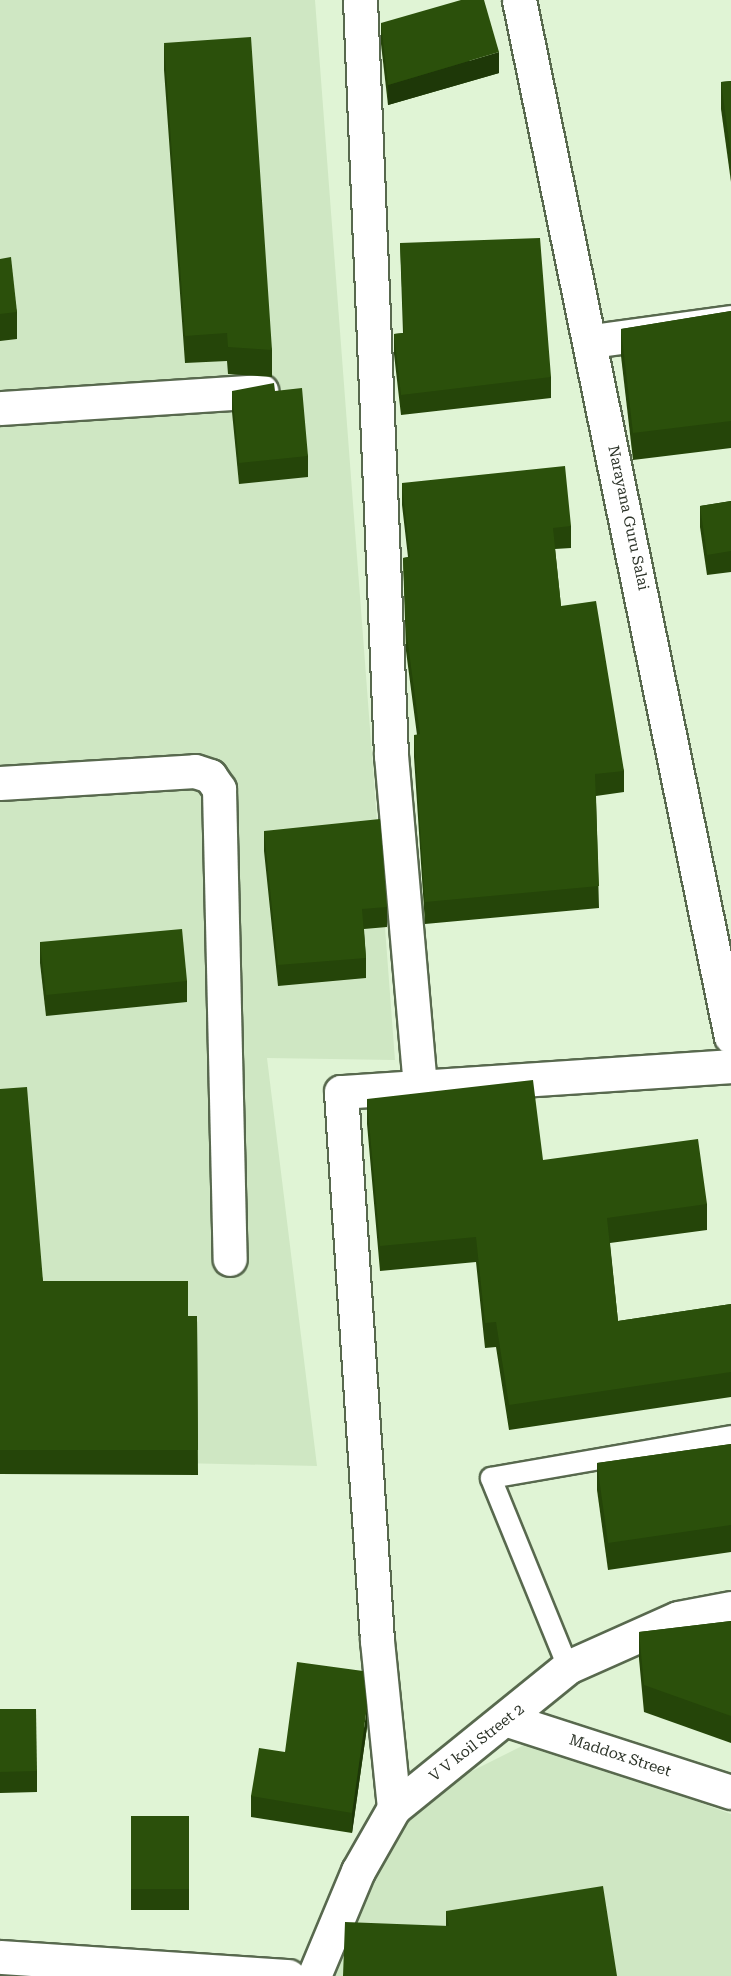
<!DOCTYPE html>
<style>
body{margin:0}
#map{position:relative;width:731px;height:1976px;overflow:hidden;background:#e0f4d5;font-family:"Roboto Serif",serif}
div>[style]{position:absolute}
.built>*{inset:0;background:#cfe7c3}
.roads{filter:drop-shadow(2px 0 #58694e) drop-shadow(-2px 0 #58694e) drop-shadow(0 2px #58694e) drop-shadow(0 -2px #58694e)}
.service>*{height:20px;margin:-10px;padding:0 10px;transform-origin:10px;border-radius:10px;background:#fff}
.minor>*{height:33px;margin:-16.5px;padding:0 16.5px;transform-origin:16.5px;border-radius:16.5px;background:#fff}
.tertiary>*{height:33px;margin:-16.5px;padding:0 16.5px;transform-origin:16.5px;border-radius:16.5px;background:#fff}
.secondary>*{height:33px;margin:-16.5px;padding:0 16.5px;transform-origin:16.5px;border-radius:16.5px;background:#fff}
.wall>*{inset:0;background:#254509}
.shaded-wall>*{inset:0;background:#1e3808}
.building>*{inset:0;background:#2b500b}
span{translate:-50% -50%;white-space:nowrap;text-align:center;line-height:1.15;-webkit-text-stroke:6px #fff;paint-order:stroke}
.street-label{font-size:15px;color:#2c3328}
</style>
<div id="map">
<div class="built">
<div style="clip-path:polygon(0 0,315px 0,395px 1060px,267px 1058px,317px 1466px,0 1459px)"></div>
<div style="clip-path:polygon(532px 1741px,731px 1814px,731px 1976px,328px 1976px,334px 1942px,416px 1799px)"></div>
</div>
<div class="roads">
<div class="service">
<div style="left:568px;top:1667px;width:204px;rotate:-112.2deg"></div>
<div style="left:491px;top:1478px;width:244px;rotate:-9.9deg"></div>
</div>
<div class="minor">
<div style="left:360px;top:0;width:756px;rotate:87.65deg"></div>
<div style="left:391px;top:755px;width:333px;rotate:85deg"></div>
<div style="left:592px;top:341px;width:140px;rotate:-7.8deg"></div>
<div style="left:0;top:408px;width:262px;rotate:-3.7deg"></div>
<div style="left:0;top:783px;width:195px;rotate:-3.5deg"></div>
<div style="left:195px;top:771px;width:16px;rotate:18deg"></div>
<div style="left:210px;top:776px;width:16px;rotate:55deg"></div>
<div style="left:219px;top:789px;width:470px;rotate:88.7deg"></div>
<div style="left:394px;top:1808px;width:169px;rotate:-95.8deg"></div>
<div style="left:377px;top:1640px;width:549px;rotate:-93.76deg"></div>
<div style="left:341px;top:1092px;width:391px;rotate:-3.8deg"></div>
<div style="left:0;top:1957px;width:289px;rotate:3.8deg"></div>
</div>
<div class="tertiary">
<div style="left:508px;top:1720px;width:234px;rotate:17.9deg"></div>
<div style="left:314px;top:1976px;width:114px;rotate:-67.3deg"></div>
<div style="left:358px;top:1871px;width:73px;rotate:-60.3deg"></div>
<div style="left:394px;top:1808px;width:224px;rotate:-39deg"></div>
<div style="left:568px;top:1667px;width:120px;rotate:-24deg"></div>
<div style="left:678px;top:1618px;width:54px;rotate:-10.7deg"></div>
</div>
<div class="secondary">
<div style="left:519px;top:0;width:1058px;rotate:78.45deg"></div>
</div>
</div>
<div class="wall">
<div style="clip-path:polygon(381px 23px,499px 73px,388px 105px,381px 44px)"></div>
<div style="clip-path:polygon(164px 43px,272px 350px,272px 377px,228px 374px,227px 361px,185px 363px,164px 70px)"></div>
<div style="clip-path:polygon(731px 81px,731px 182px,721px 109px,721px 82px)"></div>
<div style="clip-path:polygon(400px 243px,551px 377px,551px 398px,401px 415px,394px 354px,394px 334px,403px 333px)"></div>
<div style="clip-path:polygon(0 259px,17px 312px,17px 339px,0 341px)"></div>
<div style="clip-path:polygon(731px 311px,731px 448px,633px 460px,621px 356px,621px 329px)"></div>
<div style="clip-path:polygon(232px 391px,275px 391px,308px 456px,308px 477px,239px 484px,232px 412px)"></div>
<div style="clip-path:polygon(402px 483px,571px 526px,571px 548px,555px 549px,561px 606px,624px 771px,624px 792px,596px 796px,599px 908px,425px 924px,414px 757px,414px 735px,417px 735px,406px 651px,403px 558px,408px 557px,402px 505px)"></div>
<div style="clip-path:polygon(731px 501px,731px 572px,707px 575px,700px 527px,700px 506px)"></div>
<div style="clip-path:polygon(264px 831px,387px 907px,387px 927px,364px 929px,366px 958px,366px 978px,278px 986px,264px 851px)"></div>
<div style="clip-path:polygon(40px 942px,187px 981px,187px 1002px,46px 1016px,40px 963px)"></div>
<div style="clip-path:polygon(0 1089px,43px 1281px,188px 1316px,197px 1316px,198px 1475px,0 1474px)"></div>
<div style="clip-path:polygon(367px 1099px,543px 1160px,707px 1204px,707px 1230px,610px 1243px,618px 1321px,731px 1304px,731px 1397px,509px 1430px,496px 1347px,485px 1348px,476px 1262px,380px 1271px,367px 1124px)"></div>
<div style="clip-path:polygon(731px 1444px,731px 1552px,608px 1570px,597px 1490px,597px 1463px)"></div>
<div style="clip-path:polygon(731px 1621px,731px 1743px,644px 1712px,639px 1659px,639px 1632px)"></div>
<div style="clip-path:polygon(0 1709px,37px 1771px,37px 1792px,0 1793px)"></div>
<div style="clip-path:polygon(367px 1727px,352px 1833px,251px 1817px,251px 1796px,285px 1752px)"></div>
<div style="clip-path:polygon(131px 1816px,189px 1816px,189px 1910px,131px 1910px)"></div>
<div style="clip-path:polygon(446px 1911px,617px 1976px,446px 1926px)"></div>
</div>
<div class="shaded-wall">
<div style="clip-path:polygon(499px 52px,499px 73px,388px 105px,388px 85px)"></div>
<div style="clip-path:polygon(367px 1707px,367px 1727px,352px 1833px,352px 1813px)"></div>
</div>
<div class="building">
<div style="clip-path:polygon(461px 0,484px 0,499px 52px,388px 85px,381px 23px)"></div>
<div style="clip-path:polygon(251px 37px,272px 350px,228px 347px,227px 333px,185px 336px,164px 43px)"></div>
<div style="clip-path:polygon(731px 81px,731px 155px,721px 82px)"></div>
<div style="clip-path:polygon(540px 238px,551px 377px,401px 395px,394px 334px,404px 333px,400px 243px)"></div>
<div style="clip-path:polygon(11px 257px,17px 312px,0 314px,0 259px)"></div>
<div style="clip-path:polygon(731px 311px,731px 421px,633px 433px,621px 329px)"></div>
<div style="clip-path:polygon(274px 383px,275px 391px,302px 388px,308px 456px,239px 463px,232px 391px)"></div>
<div style="clip-path:polygon(565px 466px,571px 526px,553px 528px,561px 606px,596px 601px,624px 771px,595px 774px,599px 886px,425px 902px,414px 735px,420px 734px,406px 629px,403px 558px,410px 557px,402px 483px)"></div>
<div style="clip-path:polygon(731px 501px,731px 551px,707px 555px,700px 506px)"></div>
<div style="clip-path:polygon(380px 819px,387px 907px,362px 909px,366px 958px,278px 965px,264px 831px)"></div>
<div style="clip-path:polygon(182px 929px,187px 981px,46px 995px,40px 942px)"></div>
<div style="clip-path:polygon(533px 1080px,543px 1160px,698px 1139px,707px 1204px,607px 1218px,618px 1321px,731px 1304px,731px 1372px,509px 1405px,496px 1322px,485px 1323px,476px 1237px,380px 1246px,367px 1099px)"></div>
<div style="clip-path:polygon(27px 1087px,43px 1281px,188px 1281px,188px 1316px,197px 1316px,198px 1450px,0 1450px,0 1089px)"></div>
<div style="clip-path:polygon(731px 1444px,731px 1525px,608px 1543px,597px 1463px)"></div>
<div style="clip-path:polygon(731px 1621px,731px 1716px,644px 1685px,639px 1632px)"></div>
<div style="clip-path:polygon(297px 1662px,363px 1671px,367px 1707px,352px 1813px,251px 1796px,259px 1748px,285px 1752px)"></div>
<div style="clip-path:polygon(0 1709px,36px 1709px,37px 1771px,0 1772px)"></div>
<div style="clip-path:polygon(131px 1816px,189px 1816px,189px 1889px,131px 1889px)"></div>
<div style="clip-path:polygon(603px 1886px,617px 1976px,343px 1976px,345px 1922px,449px 1926px,446px 1911px)"></div>
</div>
<div class="street-label">
<span style="left:628px;top:518px;rotate:78deg">Narayana Guru Salai</span>
<span style="left:477px;top:1743px;rotate:-38deg">V V koil Street 2</span>
<span style="left:620px;top:1756px;rotate:18deg">Maddox Street</span>
</div>
</div>
